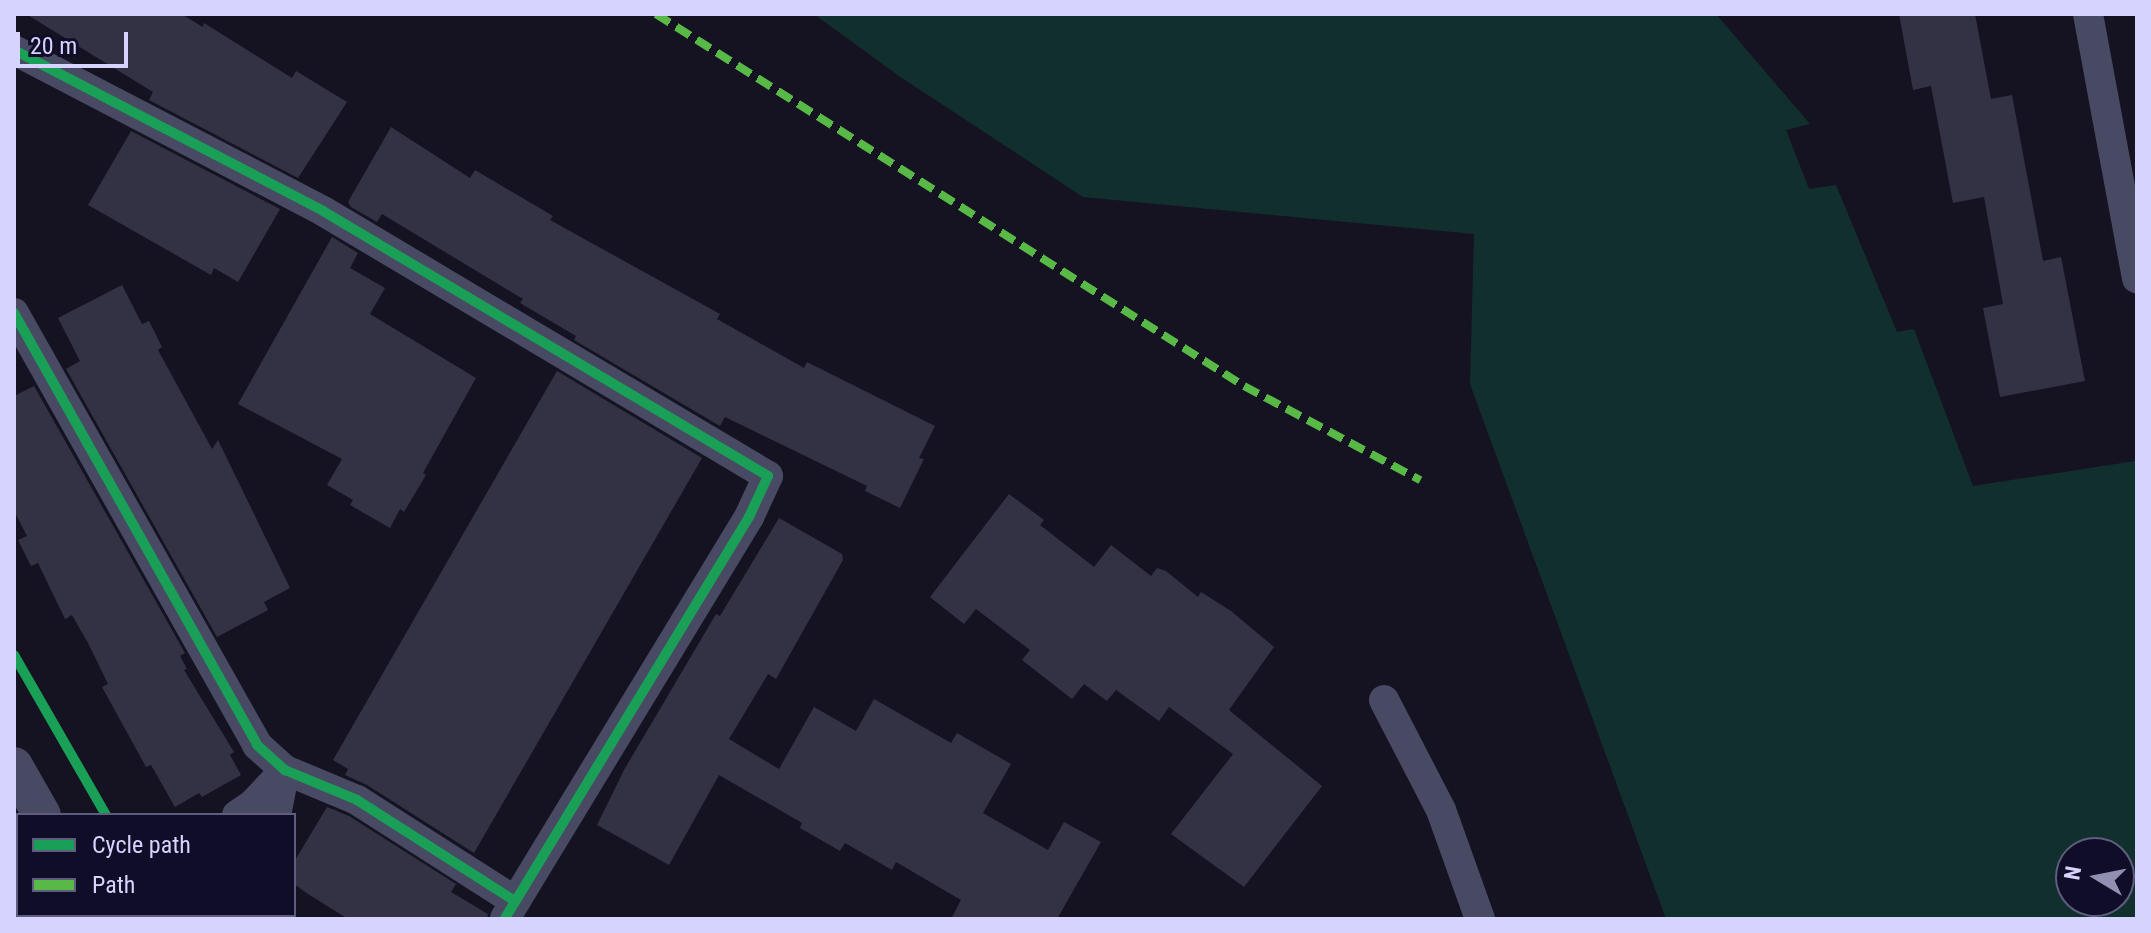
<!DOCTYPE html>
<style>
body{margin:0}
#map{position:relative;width:2151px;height:933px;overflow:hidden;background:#151322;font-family:"Roboto Condensed",sans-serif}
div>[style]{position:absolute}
.green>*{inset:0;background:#112f2d}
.building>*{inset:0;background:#333144}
.minor>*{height:30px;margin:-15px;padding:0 15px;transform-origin:15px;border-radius:15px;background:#484963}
.tertiary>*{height:38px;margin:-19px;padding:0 19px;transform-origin:19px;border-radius:19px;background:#484963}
.quiet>*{height:8px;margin-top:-4px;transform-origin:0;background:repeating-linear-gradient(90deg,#58b947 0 16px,transparent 0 24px)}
.cycleway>*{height:10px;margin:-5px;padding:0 5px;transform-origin:5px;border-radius:5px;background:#1a9f57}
span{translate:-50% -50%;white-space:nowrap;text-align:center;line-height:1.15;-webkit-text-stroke:6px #100d28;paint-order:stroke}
.frame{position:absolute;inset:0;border:16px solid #d6d4ff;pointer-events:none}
.legend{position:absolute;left:16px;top:813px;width:280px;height:104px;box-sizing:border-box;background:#100d28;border:2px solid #5f5d7e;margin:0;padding:10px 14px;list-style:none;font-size:24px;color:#d6d4ff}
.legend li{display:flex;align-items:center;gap:16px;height:40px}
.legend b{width:40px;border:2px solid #5f5d7e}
.north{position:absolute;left:2055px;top:837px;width:80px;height:80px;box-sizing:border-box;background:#100d28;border:2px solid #5f5d7e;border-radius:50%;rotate:280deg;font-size:22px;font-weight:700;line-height:32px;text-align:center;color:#d6d4ff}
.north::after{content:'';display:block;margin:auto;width:28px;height:36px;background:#9290b2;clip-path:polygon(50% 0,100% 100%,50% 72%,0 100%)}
.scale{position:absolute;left:16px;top:32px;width:112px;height:36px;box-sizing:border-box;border:4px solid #d6d4ff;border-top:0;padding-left:10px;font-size:24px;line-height:28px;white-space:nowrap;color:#d6d4ff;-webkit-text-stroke:6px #100d28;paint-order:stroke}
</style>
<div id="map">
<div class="green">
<div style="clip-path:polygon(evenodd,814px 14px,1716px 14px,1810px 124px,1786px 130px,1809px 189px,1836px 185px,1897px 332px,1914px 329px,1973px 486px,2135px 461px,2137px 919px,1666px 919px,1470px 384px,1474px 234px,1083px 197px,899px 76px,814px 14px,2071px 853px,2119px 853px,2119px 901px,2071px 901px,2071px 853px)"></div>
</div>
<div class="building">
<div style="clip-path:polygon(26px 14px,181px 14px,203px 27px,204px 23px,292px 78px,296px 71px,347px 102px,298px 178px,149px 100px,153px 92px)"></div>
<div style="clip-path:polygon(1899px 14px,1975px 14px,1991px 99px,2012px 95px,2043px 261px,2061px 257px,2085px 381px,2000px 397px,1983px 308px,2003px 304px,1984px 197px,1953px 203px,1931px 86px,1913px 90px)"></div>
<div style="clip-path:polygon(391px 127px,470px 178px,475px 170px,553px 216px,550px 220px,720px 314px,717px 319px,804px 368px,807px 362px,935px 426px,919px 458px,924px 459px,900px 508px,865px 491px,867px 486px,725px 417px,720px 426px,574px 340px,576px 336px,520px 303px,523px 299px,382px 214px,377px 222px,351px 207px,348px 202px)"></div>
<div style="clip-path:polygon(131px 131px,280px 209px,238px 282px,214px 268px,211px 275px,88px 205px)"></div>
<div style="clip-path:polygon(332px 237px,358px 253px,350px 268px,385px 288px,370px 314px,476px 378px,423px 473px,426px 475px,404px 512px,400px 509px,390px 528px,350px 505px,353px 500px,327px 485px,342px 459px,238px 404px)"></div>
<div style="clip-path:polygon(122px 285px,142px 324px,149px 321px,162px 347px,158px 350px,212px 449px,218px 440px,290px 588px,264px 602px,268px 610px,217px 637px,66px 369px,80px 361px,58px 318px)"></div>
<div style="clip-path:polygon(557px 371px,702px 458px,474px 853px,367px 785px,345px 775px,348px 769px,333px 760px)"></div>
<div style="clip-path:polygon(34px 386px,185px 653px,180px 656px,187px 669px,184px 670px,234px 752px,230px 755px,241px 775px,202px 797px,199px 793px,175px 807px,151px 765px,146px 767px,102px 687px,108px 684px,88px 643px,72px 615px,65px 619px,38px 563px,31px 566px,18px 540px,27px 536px,14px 511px,14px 396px)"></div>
<div style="clip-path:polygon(1009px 494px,1044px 520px,1040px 525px,1094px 567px,1111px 545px,1151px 576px,1157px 568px,1166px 571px,1198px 597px,1201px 592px,1231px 611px,1274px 647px,1229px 710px,1322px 786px,1244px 887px,1171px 834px,1233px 754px,1169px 707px,1159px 721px,1116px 690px,1107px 701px,1084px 684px,1072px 699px,1022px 660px,1030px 650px,976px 609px,964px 624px,930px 597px)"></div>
<div style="clip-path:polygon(779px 518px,842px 554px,843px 560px,776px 679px,768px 674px,729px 739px,779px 769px,814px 707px,856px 731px,874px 699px,951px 743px,957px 733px,1011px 764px,983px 813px,1048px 850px,1064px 822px,1101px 842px,1057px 919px,951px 919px,961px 900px,896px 862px,892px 870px,845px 843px,840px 851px,800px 828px,802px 823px,719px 775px,669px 865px,597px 825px,624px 770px,716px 614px,720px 616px)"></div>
<div style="clip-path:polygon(327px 807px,349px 816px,456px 884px,451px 892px,488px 914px,487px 919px,348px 919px,308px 894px,294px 884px,294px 862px)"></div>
</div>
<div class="minor">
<div style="left:2088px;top:14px;width:269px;rotate:79.5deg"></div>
<div style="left:14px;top:50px;width:348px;rotate:27.5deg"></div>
<div style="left:323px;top:211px;width:518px;rotate:30.77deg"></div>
<div style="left:768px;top:476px;width:45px;rotate:114.9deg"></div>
<div style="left:749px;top:517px;width:470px;rotate:121.3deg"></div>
<div style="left:14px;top:313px;width:496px;rotate:60.6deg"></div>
<div style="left:257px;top:745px;width:38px;rotate:42deg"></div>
<div style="left:285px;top:770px;width:78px;rotate:22.6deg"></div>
<div style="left:357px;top:800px;width:188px;rotate:32.6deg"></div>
<div style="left:1384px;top:700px;width:124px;rotate:62.6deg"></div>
<div style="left:1441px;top:810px;width:116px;rotate:70.3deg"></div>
<div style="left:237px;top:815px;width:18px;rotate:-34deg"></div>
<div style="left:252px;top:805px;width:48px;rotate:-46.7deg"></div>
<div style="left:276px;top:815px;width:46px;rotate:-78.7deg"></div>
<div style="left:189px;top:919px;width:7px;rotate:-34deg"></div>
</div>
<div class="tertiary">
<div style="left:14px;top:766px;width:56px;rotate:60.3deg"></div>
<div style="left:108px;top:915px;width:5px;rotate:53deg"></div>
</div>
<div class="quiet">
<div style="left:656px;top:14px;width:696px;rotate:32.32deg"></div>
<div style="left:1244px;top:386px;width:200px;rotate:28.1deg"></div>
<div style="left:14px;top:901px;width:8px;rotate:60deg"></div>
</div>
<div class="cycleway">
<div style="left:14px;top:50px;width:348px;rotate:27.5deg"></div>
<div style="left:323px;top:211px;width:518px;rotate:30.77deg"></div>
<div style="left:768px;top:476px;width:45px;rotate:114.9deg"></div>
<div style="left:749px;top:517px;width:470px;rotate:121.3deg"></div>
<div style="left:14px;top:313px;width:496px;rotate:60.6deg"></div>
<div style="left:257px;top:745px;width:38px;rotate:42deg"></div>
<div style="left:285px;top:770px;width:78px;rotate:22.6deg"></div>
<div style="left:357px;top:800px;width:188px;rotate:32.6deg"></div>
<div style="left:14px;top:655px;width:185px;rotate:60.1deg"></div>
</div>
<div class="frame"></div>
<ul class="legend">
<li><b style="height:10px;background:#1a9f57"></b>Cycle path</li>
<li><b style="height:10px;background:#58b947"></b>Path</li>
</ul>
<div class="north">N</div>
<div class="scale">20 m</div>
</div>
